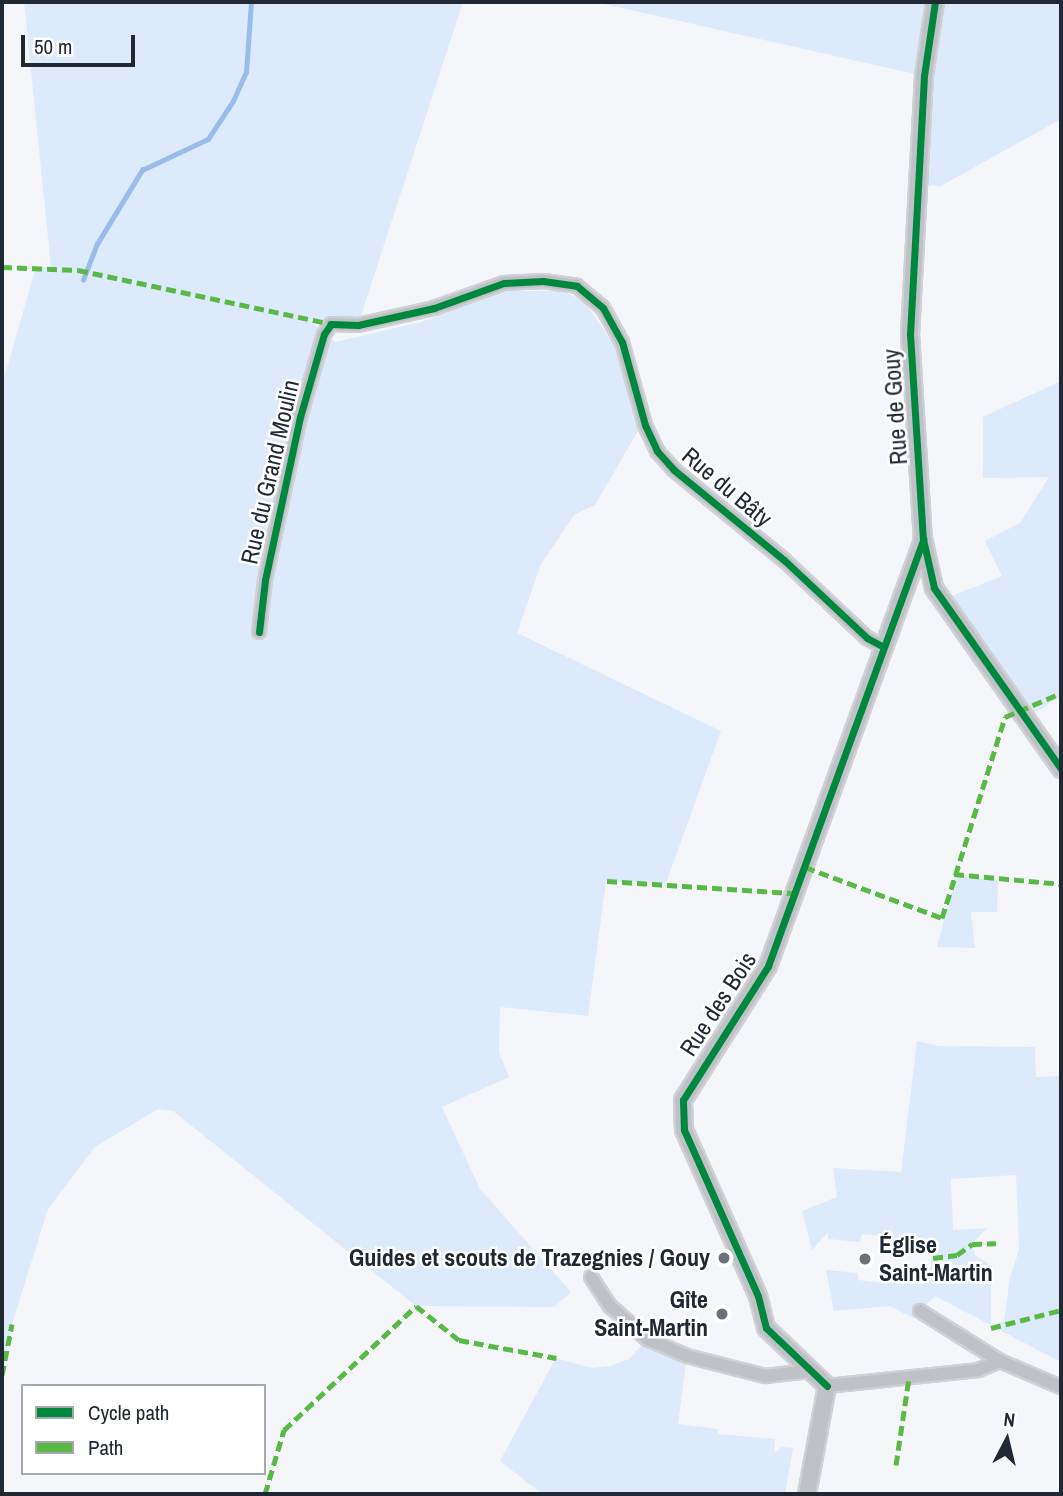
<!DOCTYPE html>
<meta charset="utf-8">
<style>
body{margin:0}
#map{position:relative;width:1063px;height:1496px;overflow:hidden;background:#f4f6f9;font-family:"Archivo Narrow",sans-serif}
div>[style]{position:absolute}
.green>*{inset:0;background:#ddeafb}
.stream>*{height:4.5px;margin:-2.25px;padding:0 2.25px;transform-origin:2.25px;border-radius:2.25px;background:#98bdea}
.roads{filter:drop-shadow(2px 0 #cfd1d5) drop-shadow(-2px 0 #cfd1d5) drop-shadow(0 2px #cfd1d5) drop-shadow(0 -2px #cfd1d5)}
.minor>*{height:12px;margin:-6px;padding:0 6px;transform-origin:6px;border-radius:6px;background:#bec1c5}
.tertiary>*{height:16px;margin:-8px;padding:0 8px;transform-origin:8px;border-radius:8px;background:#bec1c5}
.quiet>*{height:5px;margin-top:-2.5px;transform-origin:0;background:repeating-linear-gradient(90deg,#58b947 0 10px,transparent 0 15px)}
.cycleway>*{height:7px;margin:-3.5px;padding:0 3.5px;transform-origin:3.5px;border-radius:3.5px;background:#00873e}
.dots>*{width:19px;height:19px;translate:-50% -50%;box-sizing:border-box;border:4px solid #fff;border-radius:50%}
span{translate:-50% -50%;white-space:nowrap;text-align:center;line-height:1.15;-webkit-text-stroke:5px #fff;paint-order:stroke}
.street-label{font-size:24px;color:#202933}
.poi-label{font-size:24px;color:#202933;font-weight:700}
.left{translate:0 -50%;text-align:left}
.right{translate:-100% -50%;text-align:right}
.frame{position:absolute;inset:0;border:4px solid #202933;pointer-events:none}
.legend{position:absolute;left:21px;top:1384px;width:245px;height:91px;box-sizing:border-box;background:#fff;border:2px solid #a6a9ad;margin:0;padding:9px 12px;list-style:none;font-size:21px;color:#202933}
.legend li{display:flex;align-items:center;gap:14px;height:35px}
.legend b{width:35px;border:2px solid #a6a9ad}
.north{position:absolute;left:972px;top:1405px;width:70px;height:70px;-webkit-text-stroke:5px #fff;paint-order:stroke;rotate:7deg;font-size:19px;font-weight:700;line-height:28px;text-align:center;color:#202933}
.north::after{content:'';display:block;margin:auto;width:24px;height:32px;background:#202933;clip-path:polygon(50% 0,100% 100%,50% 72%,0 100%)}
.scale{position:absolute;left:21px;top:35px;width:114px;height:32px;box-sizing:border-box;border:4px solid #202933;border-top:0;padding-left:9px;font-size:21px;line-height:24px;white-space:nowrap;color:#202933;-webkit-text-stroke:5px #fff;paint-order:stroke}
</style>
<div id="map">
<div class="green">
<div style="clip-path:polygon(24px 2px,463px 2px,358px 325px,308px 319px,335px 342px,421px 322px,508px 291px,562px 291px,584px 301px,614px 345px,639px 429px,595px 505px,574px 515px,541px 564px,517px 633px,721px 731px,666px 883px,606px 881px,588px 1016px,500px 1007px,499px 1052px,509px 1077px,442px 1107px,480px 1189px,571px 1292px,554px 1307px,416px 1306px,173px 1111px,158px 1109px,95px 1147px,48px 1209px,12px 1324px,2px 1375px,2px 385px,36px 267px,51px 267px)"></div>
<div style="clip-path:polygon(595px 2px,1061px 2px,1061px 119px,941px 186px,918px 185px,924px 76px)"></div>
<div style="clip-path:polygon(1061px 381px,1061px 700px,1059px 697px,1032px 715px,952px 596px,1002px 576px,985px 541px,1020px 523px,1049px 477px,983px 478px,983px 417px)"></div>
<div style="clip-path:polygon(956px 876px,998px 880px,997px 912px,971px 912px,975px 948px,937px 947px)"></div>
<div style="clip-path:polygon(evenodd,917px 1041px,939px 1046px,1035px 1047px,1036px 1077px,1061px 1076px,1061px 1362px,935px 1296px,913px 1318px,889px 1306px,834px 1311px,826px 1270px,858px 1273px,858px 1280px,886px 1283px,888px 1271px,916px 1267px,916px 1281px,931px 1267px,931px 1247px,924px 1253px,908px 1252px,890px 1244px,890px 1236px,862px 1234px,860px 1242px,828px 1239px,828px 1232px,812px 1250px,802px 1211px,837px 1197px,833px 1168px,901px 1172px,917px 1041px,1016px 1175px,1019px 1250px,1010px 1277px,1004px 1321px,991px 1327px,991px 1266px,975px 1255px,972px 1244px,987px 1228px,953px 1230px,951px 1179px,1016px 1175px)"></div>
<div style="clip-path:polygon(647px 1339px,687px 1356px,678px 1424px,718px 1429px,718px 1434px,775px 1439px,774px 1453px,782px 1447px,793px 1448px,785px 1494px,542px 1494px,500px 1461px,556px 1358px,591px 1368px,610px 1366px,629px 1359px)"></div>
</div>
<div class="stream">
<div style="left:83px;top:280px;width:39px;rotate:-69deg"></div>
<div style="left:97px;top:244px;width:87px;rotate:-58.7deg"></div>
<div style="left:142px;top:170px;width:73px;rotate:-25.2deg"></div>
<div style="left:208px;top:139px;width:45px;rotate:-56.7deg"></div>
<div style="left:233px;top:101px;width:32px;rotate:-66deg"></div>
<div style="left:246px;top:72px;width:70px;rotate:-85.9deg"></div>
</div>
<div class="roads">
<div class="minor">
<div style="left:259px;top:632px;width:52px;rotate:-83.4deg"></div>
<div style="left:265px;top:580px;width:167px;rotate:-77.9deg"></div>
<div style="left:300px;top:417px;width:86px;rotate:-73.9deg"></div>
<div style="left:324px;top:334px;width:12px;rotate:-55deg"></div>
<div style="left:331px;top:324px;width:27px;rotate:2deg"></div>
<div style="left:358px;top:325px;width:78px;rotate:-12.6deg"></div>
<div style="left:434px;top:308px;width:74px;rotate:-19.7deg"></div>
<div style="left:504px;top:283px;width:39px;rotate:-3deg"></div>
<div style="left:543px;top:281px;width:34px;rotate:8deg"></div>
<div style="left:577px;top:286px;width:34px;rotate:40deg"></div>
<div style="left:603px;top:308px;width:39px;rotate:61deg"></div>
<div style="left:622px;top:342px;width:86px;rotate:74.5deg"></div>
<div style="left:645px;top:425px;width:29px;rotate:65deg"></div>
<div style="left:657px;top:451px;width:25px;rotate:48deg"></div>
<div style="left:674px;top:470px;width:142px;rotate:39.3deg"></div>
<div style="left:784px;top:560px;width:114px;rotate:43.2deg"></div>
<div style="left:867px;top:638px;width:17px;rotate:28deg"></div>
<div style="left:591px;top:1277px;width:35px;rotate:57deg"></div>
<div style="left:610px;top:1306px;width:50px;rotate:41.7deg"></div>
<div style="left:647px;top:1339px;width:43px;rotate:23deg"></div>
<div style="left:687px;top:1356px;width:81px;rotate:14.4deg"></div>
<div style="left:765px;top:1376px;width:46px;rotate:-6.2deg"></div>
<div style="left:920px;top:1311px;width:94px;rotate:32deg"></div>
<div style="left:827px;top:1386px;width:152px;rotate:-6deg"></div>
<div style="left:978px;top:1370px;width:24px;rotate:-22deg"></div>
<div style="left:1000px;top:1361px;width:66px;rotate:23.1deg"></div>
</div>
<div class="tertiary">
<div style="left:935px;top:2px;width:75px;rotate:98.5deg"></div>
<div style="left:924px;top:76px;width:258px;rotate:93.1deg"></div>
<div style="left:910px;top:334px;width:205px;rotate:86.4deg"></div>
<div style="left:923px;top:539px;width:50px;rotate:77.3deg"></div>
<div style="left:934px;top:588px;width:221px;rotate:54.9deg"></div>
<div style="left:807px;top:1494px;width:110px;rotate:-79.5deg"></div>
<div style="left:827px;top:1386px;width:84px;rotate:-136.4deg"></div>
<div style="left:766px;top:1328px;width:33px;rotate:-104deg"></div>
<div style="left:758px;top:1296px;width:182px;rotate:-114deg"></div>
<div style="left:684px;top:1130px;width:30px;rotate:-92deg"></div>
<div style="left:683px;top:1100px;width:159px;rotate:-57.6deg"></div>
<div style="left:768px;top:966px;width:454px;rotate:-70deg"></div>
</div>
</div>
<div class="quiet">
<div style="left:2px;top:267px;width:76px;rotate:2.3deg"></div>
<div style="left:78px;top:270px;width:259px;rotate:12deg"></div>
<div style="left:805px;top:867px;width:146px;rotate:20.4deg"></div>
<div style="left:942px;top:918px;width:211px;rotate:-72.6deg"></div>
<div style="left:1005px;top:717px;width:61px;rotate:-23.2deg"></div>
<div style="left:954px;top:874px;width:107px;rotate:5.3deg"></div>
<div style="left:607px;top:881px;width:188px;rotate:3.7deg"></div>
<div style="left:933px;top:1258px;width:24px;rotate:-7deg"></div>
<div style="left:957px;top:1255px;width:19px;rotate:-36deg"></div>
<div style="left:972px;top:1244px;width:24px;rotate:-2deg"></div>
<div style="left:991px;top:1328px;width:72px;rotate:-14.4deg"></div>
<div style="left:2px;top:1375px;width:52px;rotate:-78.9deg"></div>
<div style="left:896px;top:1465px;width:88px;rotate:-81.5deg"></div>
<div style="left:265px;top:1494px;width:67px;rotate:-73.5deg"></div>
<div style="left:284px;top:1430px;width:181px;rotate:-43.2deg"></div>
<div style="left:416px;top:1306px;width:55px;rotate:38.3deg"></div>
<div style="left:459px;top:1340px;width:99px;rotate:10.5deg"></div>
</div>
<div class="cycleway">
<div style="left:935px;top:2px;width:75px;rotate:98.5deg"></div>
<div style="left:924px;top:76px;width:258px;rotate:93.1deg"></div>
<div style="left:910px;top:334px;width:205px;rotate:86.4deg"></div>
<div style="left:923px;top:539px;width:50px;rotate:77.3deg"></div>
<div style="left:934px;top:588px;width:221px;rotate:54.9deg"></div>
<div style="left:259px;top:632px;width:52px;rotate:-83.4deg"></div>
<div style="left:265px;top:580px;width:167px;rotate:-77.9deg"></div>
<div style="left:300px;top:417px;width:86px;rotate:-73.9deg"></div>
<div style="left:324px;top:334px;width:12px;rotate:-55deg"></div>
<div style="left:331px;top:324px;width:27px;rotate:2deg"></div>
<div style="left:358px;top:325px;width:78px;rotate:-12.6deg"></div>
<div style="left:434px;top:308px;width:74px;rotate:-19.7deg"></div>
<div style="left:504px;top:283px;width:39px;rotate:-3deg"></div>
<div style="left:543px;top:281px;width:34px;rotate:8deg"></div>
<div style="left:577px;top:286px;width:34px;rotate:40deg"></div>
<div style="left:603px;top:308px;width:39px;rotate:61deg"></div>
<div style="left:622px;top:342px;width:86px;rotate:74.5deg"></div>
<div style="left:645px;top:425px;width:29px;rotate:65deg"></div>
<div style="left:657px;top:451px;width:25px;rotate:48deg"></div>
<div style="left:674px;top:470px;width:142px;rotate:39.3deg"></div>
<div style="left:784px;top:560px;width:114px;rotate:43.2deg"></div>
<div style="left:867px;top:638px;width:17px;rotate:28deg"></div>
<div style="left:827px;top:1386px;width:84px;rotate:-136.4deg"></div>
<div style="left:766px;top:1328px;width:33px;rotate:-104deg"></div>
<div style="left:758px;top:1296px;width:182px;rotate:-114deg"></div>
<div style="left:684px;top:1130px;width:30px;rotate:-92deg"></div>
<div style="left:683px;top:1100px;width:159px;rotate:-57.6deg"></div>
<div style="left:768px;top:966px;width:454px;rotate:-70deg"></div>
</div>
<div class="dots">
<div style="left:724px;top:1258px;background:#6a7178"></div>
<div style="left:865px;top:1259px;background:#6a7178"></div>
<div style="left:722px;top:1314px;background:#6a7178"></div>
</div>
<div class="street-label">
<span style="left:895px;top:407px;rotate:-94deg">Rue de Gouy</span>
<span style="left:270px;top:472px;rotate:-77deg">Rue du Grand Moulin</span>
<span style="left:727px;top:487px;rotate:40deg">Rue du Bâty</span>
<span style="left:718px;top:1004px;rotate:-57deg">Rue des Bois</span>
</div>
<div class="poi-label">
<span class="left" style="left:879px;top:1259px">Église<br>Saint-Martin</span>
<span class="right" style="left:710px;top:1258px">Guides et scouts de Trazegnies / Gouy</span>
<span class="right" style="left:708px;top:1314px">Gîte<br>Saint-Martin</span>
</div>
<div class="frame"></div>
<ul class="legend">
<li><b style="height:9px;background:#00873e"></b>Cycle path</li>
<li><b style="height:9px;background:#58b947"></b>Path</li>
</ul>
<div class="north">N</div>
<div class="scale">50 m</div>
</div>
